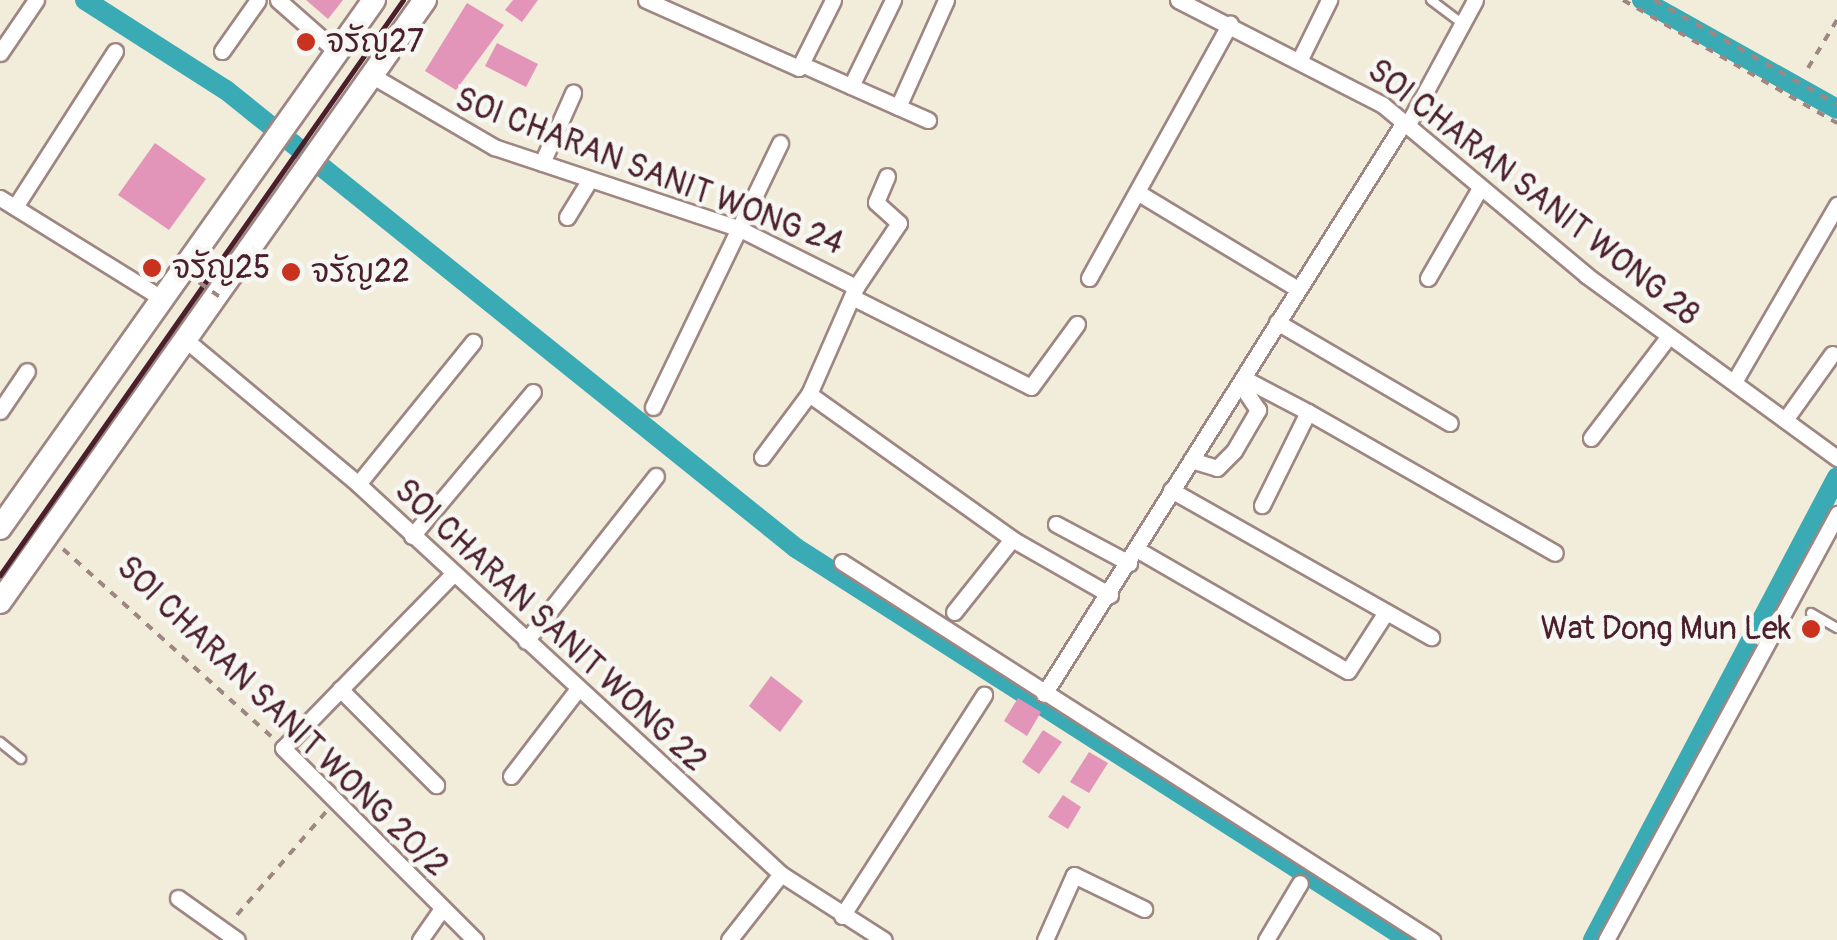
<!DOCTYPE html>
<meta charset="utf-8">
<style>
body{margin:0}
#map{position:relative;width:1837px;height:940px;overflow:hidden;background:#f2ecda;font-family:Pangolin,"Playpen Sans Thai",sans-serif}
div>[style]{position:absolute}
.canal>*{height:20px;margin:-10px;padding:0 10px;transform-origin:10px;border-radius:10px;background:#3aabb5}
.building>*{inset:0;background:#e295b8}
.path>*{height:4px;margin-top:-2px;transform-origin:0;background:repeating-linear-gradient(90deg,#9e8682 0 8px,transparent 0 16px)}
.roads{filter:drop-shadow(2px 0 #9e8682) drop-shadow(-2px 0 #9e8682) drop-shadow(0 2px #9e8682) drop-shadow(0 -2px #9e8682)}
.lane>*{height:8px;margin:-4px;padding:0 4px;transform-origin:4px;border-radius:4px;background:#fff}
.street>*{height:15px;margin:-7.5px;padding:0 7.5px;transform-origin:7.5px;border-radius:7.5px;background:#fff}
.primary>*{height:22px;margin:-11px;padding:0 11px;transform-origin:11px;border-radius:11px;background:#fff}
.rail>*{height:5px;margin:-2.5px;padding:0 2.5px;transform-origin:2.5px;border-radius:2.5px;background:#4a1f2b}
.path-bridge>*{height:4px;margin-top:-2px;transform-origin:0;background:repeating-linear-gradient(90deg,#9e8682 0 8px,transparent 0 16px)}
.dots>*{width:28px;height:28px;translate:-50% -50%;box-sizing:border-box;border:5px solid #f6f6f2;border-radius:50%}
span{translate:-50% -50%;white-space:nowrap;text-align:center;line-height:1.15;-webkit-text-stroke:9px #f6f6f2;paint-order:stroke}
.poi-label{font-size:32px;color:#4a1f2b}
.left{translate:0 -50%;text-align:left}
.right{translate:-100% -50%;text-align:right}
.street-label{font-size:32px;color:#4a1f2b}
</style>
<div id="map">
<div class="canal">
<div style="left:85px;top:0;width:167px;rotate:32.6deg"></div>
<div style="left:226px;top:90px;width:731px;rotate:38.78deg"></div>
<div style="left:796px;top:548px;width:728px;rotate:32.6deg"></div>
<div style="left:1642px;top:0;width:223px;rotate:29.2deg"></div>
<div style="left:1593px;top:940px;width:523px;rotate:-62.21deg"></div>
</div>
<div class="building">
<div style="clip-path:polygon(306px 0,343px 0,328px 19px)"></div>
<div style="clip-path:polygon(513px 0,538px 0,522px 22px,505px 10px)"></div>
<div style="clip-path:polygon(467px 3px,504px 25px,456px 90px,425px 71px)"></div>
<div style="clip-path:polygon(497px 43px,538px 64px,526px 87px,485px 66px)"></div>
<div style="clip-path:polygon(155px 143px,206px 179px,169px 230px,118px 195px)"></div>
<div style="clip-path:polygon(771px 676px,803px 701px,780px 732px,749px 706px)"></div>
<div style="clip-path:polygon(1018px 698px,1041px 712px,1027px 736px,1004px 721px)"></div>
<div style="clip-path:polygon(1043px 730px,1062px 742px,1039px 774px,1022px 762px)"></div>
<div style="clip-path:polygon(1089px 752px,1108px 763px,1089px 793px,1070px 782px)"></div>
<div style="clip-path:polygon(1063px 795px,1081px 807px,1068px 829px,1048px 817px)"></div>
</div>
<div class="path">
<div style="left:1623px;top:0;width:247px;rotate:29.9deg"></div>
<div style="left:1654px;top:0;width:210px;rotate:29.6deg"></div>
<div style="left:1808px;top:68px;width:56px;rotate:-58.9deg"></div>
<div style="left:63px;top:549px;width:280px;rotate:42deg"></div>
<div style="left:237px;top:915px;width:136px;rotate:-49.2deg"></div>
</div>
<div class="roads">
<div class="lane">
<div style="left:1431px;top:0;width:38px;rotate:37deg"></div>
<div style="left:1811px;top:613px;width:30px;rotate:30deg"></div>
<div style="left:0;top:742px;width:27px;rotate:39deg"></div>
</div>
<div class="street">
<div style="left:278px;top:0;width:79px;rotate:41.4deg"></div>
<div style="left:646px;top:0;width:167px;rotate:24deg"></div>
<div style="left:799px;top:68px;width:76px;rotate:-63.4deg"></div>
<div style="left:1178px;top:0;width:230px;rotate:27.1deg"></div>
<div style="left:1383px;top:105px;width:265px;rotate:39.9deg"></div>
<div style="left:1586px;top:275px;width:311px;rotate:36.1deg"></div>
<div style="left:222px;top:51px;width:62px;rotate:-54.8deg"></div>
<div style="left:0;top:53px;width:64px;rotate:-55.8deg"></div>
<div style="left:1301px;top:57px;width:64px;rotate:-63.8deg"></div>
<div style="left:810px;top:68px;width:129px;rotate:23.8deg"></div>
<div style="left:371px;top:75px;width:143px;rotate:30.3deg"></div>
<div style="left:494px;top:147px;width:257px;rotate:18.4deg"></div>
<div style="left:738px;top:228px;width:132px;rotate:26.6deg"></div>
<div style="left:851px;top:86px;width:96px;rotate:-64deg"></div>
<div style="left:898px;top:107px;width:117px;rotate:-65.8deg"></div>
<div style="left:1407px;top:126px;width:143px;rotate:-61.6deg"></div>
<div style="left:542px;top:163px;width:77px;rotate:-66.1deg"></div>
<div style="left:1137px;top:192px;width:188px;rotate:31.1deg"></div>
<div style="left:0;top:198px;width:190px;rotate:31.8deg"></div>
<div style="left:15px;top:207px;width:185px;rotate:-57.3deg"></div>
<div style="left:567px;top:217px;width:42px;rotate:-58.6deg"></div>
<div style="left:1089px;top:278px;width:291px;rotate:-61deg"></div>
<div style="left:1428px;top:278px;width:104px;rotate:-60deg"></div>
<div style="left:852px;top:297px;width:200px;rotate:26.7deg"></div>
<div style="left:1031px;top:387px;width:78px;rotate:-53.9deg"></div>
<div style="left:1277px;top:322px;width:200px;rotate:30.3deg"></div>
<div style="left:186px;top:340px;width:224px;rotate:39.9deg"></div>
<div style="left:358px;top:484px;width:575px;rotate:42.68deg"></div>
<div style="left:781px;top:874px;width:122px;rotate:32.7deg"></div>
<div style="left:1243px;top:378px;width:73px;rotate:27.6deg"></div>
<div style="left:1308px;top:412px;width:104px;rotate:116.3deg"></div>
<div style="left:1734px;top:382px;width:205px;rotate:-59.8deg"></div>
<div style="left:809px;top:394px;width:249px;rotate:35.5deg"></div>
<div style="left:1012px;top:539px;width:113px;rotate:29.7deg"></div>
<div style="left:653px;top:407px;width:293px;rotate:-64.3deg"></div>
<div style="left:0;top:411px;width:48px;rotate:-56deg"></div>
<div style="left:1308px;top:412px;width:284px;rotate:29.7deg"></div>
<div style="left:1785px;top:420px;width:81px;rotate:-54.5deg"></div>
<div style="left:1591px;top:438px;width:128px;rotate:-52.6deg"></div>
<div style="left:762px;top:457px;width:79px;rotate:-53.3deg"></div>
<div style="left:809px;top:394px;width:117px;rotate:-66.3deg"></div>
<div style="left:856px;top:287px;width:77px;rotate:-56.1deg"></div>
<div style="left:899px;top:223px;width:31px;rotate:-138deg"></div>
<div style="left:876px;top:202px;width:28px;rotate:-67deg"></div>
<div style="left:1191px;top:460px;width:27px;rotate:17deg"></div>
<div style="left:1217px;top:468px;width:24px;rotate:-45deg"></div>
<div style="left:1234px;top:451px;width:48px;rotate:-59.7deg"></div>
<div style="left:1258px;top:410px;width:32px;rotate:-124deg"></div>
<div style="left:358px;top:484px;width:183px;rotate:-51deg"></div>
<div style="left:1171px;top:490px;width:299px;rotate:29.5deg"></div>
<div style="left:1056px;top:524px;width:83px;rotate:28.1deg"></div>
<div style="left:412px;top:536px;width:188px;rotate:-50deg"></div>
<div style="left:1138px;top:550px;width:242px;rotate:30deg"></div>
<div style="left:1348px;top:671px;width:70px;rotate:-57.2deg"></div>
<div style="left:842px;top:562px;width:701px;rotate:32.65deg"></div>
<div style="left:453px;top:574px;width:243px;rotate:134.3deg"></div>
<div style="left:283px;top:748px;width:272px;rotate:45deg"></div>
<div style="left:954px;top:612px;width:93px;rotate:-51.5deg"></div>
<div style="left:526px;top:641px;width:210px;rotate:-51.8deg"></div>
<div style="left:340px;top:689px;width:136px;rotate:45deg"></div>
<div style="left:1044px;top:694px;width:676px;rotate:-57.81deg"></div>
<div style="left:511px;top:776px;width:108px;rotate:-52.5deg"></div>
<div style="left:178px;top:898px;width:72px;rotate:35.4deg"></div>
<div style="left:842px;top:916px;width:263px;rotate:-57.3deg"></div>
<div style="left:420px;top:940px;width:38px;rotate:-55deg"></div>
<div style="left:729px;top:940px;width:84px;rotate:-51.8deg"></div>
<div style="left:1045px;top:940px;width:71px;rotate:-66deg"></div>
<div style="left:1074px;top:875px;width:78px;rotate:25.9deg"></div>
<div style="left:1266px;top:940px;width:66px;rotate:-59.2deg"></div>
<div style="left:1606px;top:940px;width:485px;rotate:-61.5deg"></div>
</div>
<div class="primary">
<div style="left:0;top:528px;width:647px;rotate:-54.69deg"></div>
<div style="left:0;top:602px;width:737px;rotate:-54.78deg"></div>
</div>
</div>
<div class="rail">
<div style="left:0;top:575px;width:702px;rotate:-54.97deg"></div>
</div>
<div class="path-bridge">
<div style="left:173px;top:264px;width:62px;rotate:35.2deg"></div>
</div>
<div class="dots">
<div style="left:306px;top:42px;background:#c8321e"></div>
<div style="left:152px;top:268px;background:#c8321e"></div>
<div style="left:291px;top:272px;background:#c8321e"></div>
<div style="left:1811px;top:629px;background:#c8321e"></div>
</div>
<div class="poi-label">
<span class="left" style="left:326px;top:42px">จรัญ27</span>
<span class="left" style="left:172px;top:268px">จรัญ25</span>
<span class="left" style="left:311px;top:272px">จรัญ22</span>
<span class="right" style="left:1791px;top:629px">Wat Dong Mun Lek</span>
</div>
<div class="street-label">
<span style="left:649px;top:172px;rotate:21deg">SOI CHARAN SANIT WONG 24</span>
<span style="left:1533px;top:193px;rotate:38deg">SOI CHARAN SANIT WONG 28</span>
<span style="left:550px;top:626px;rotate:43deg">SOI CHARAN SANIT WONG 22</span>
<span style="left:282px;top:717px;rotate:44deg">SOI CHARAN SANIT WONG 20/2</span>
</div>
</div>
